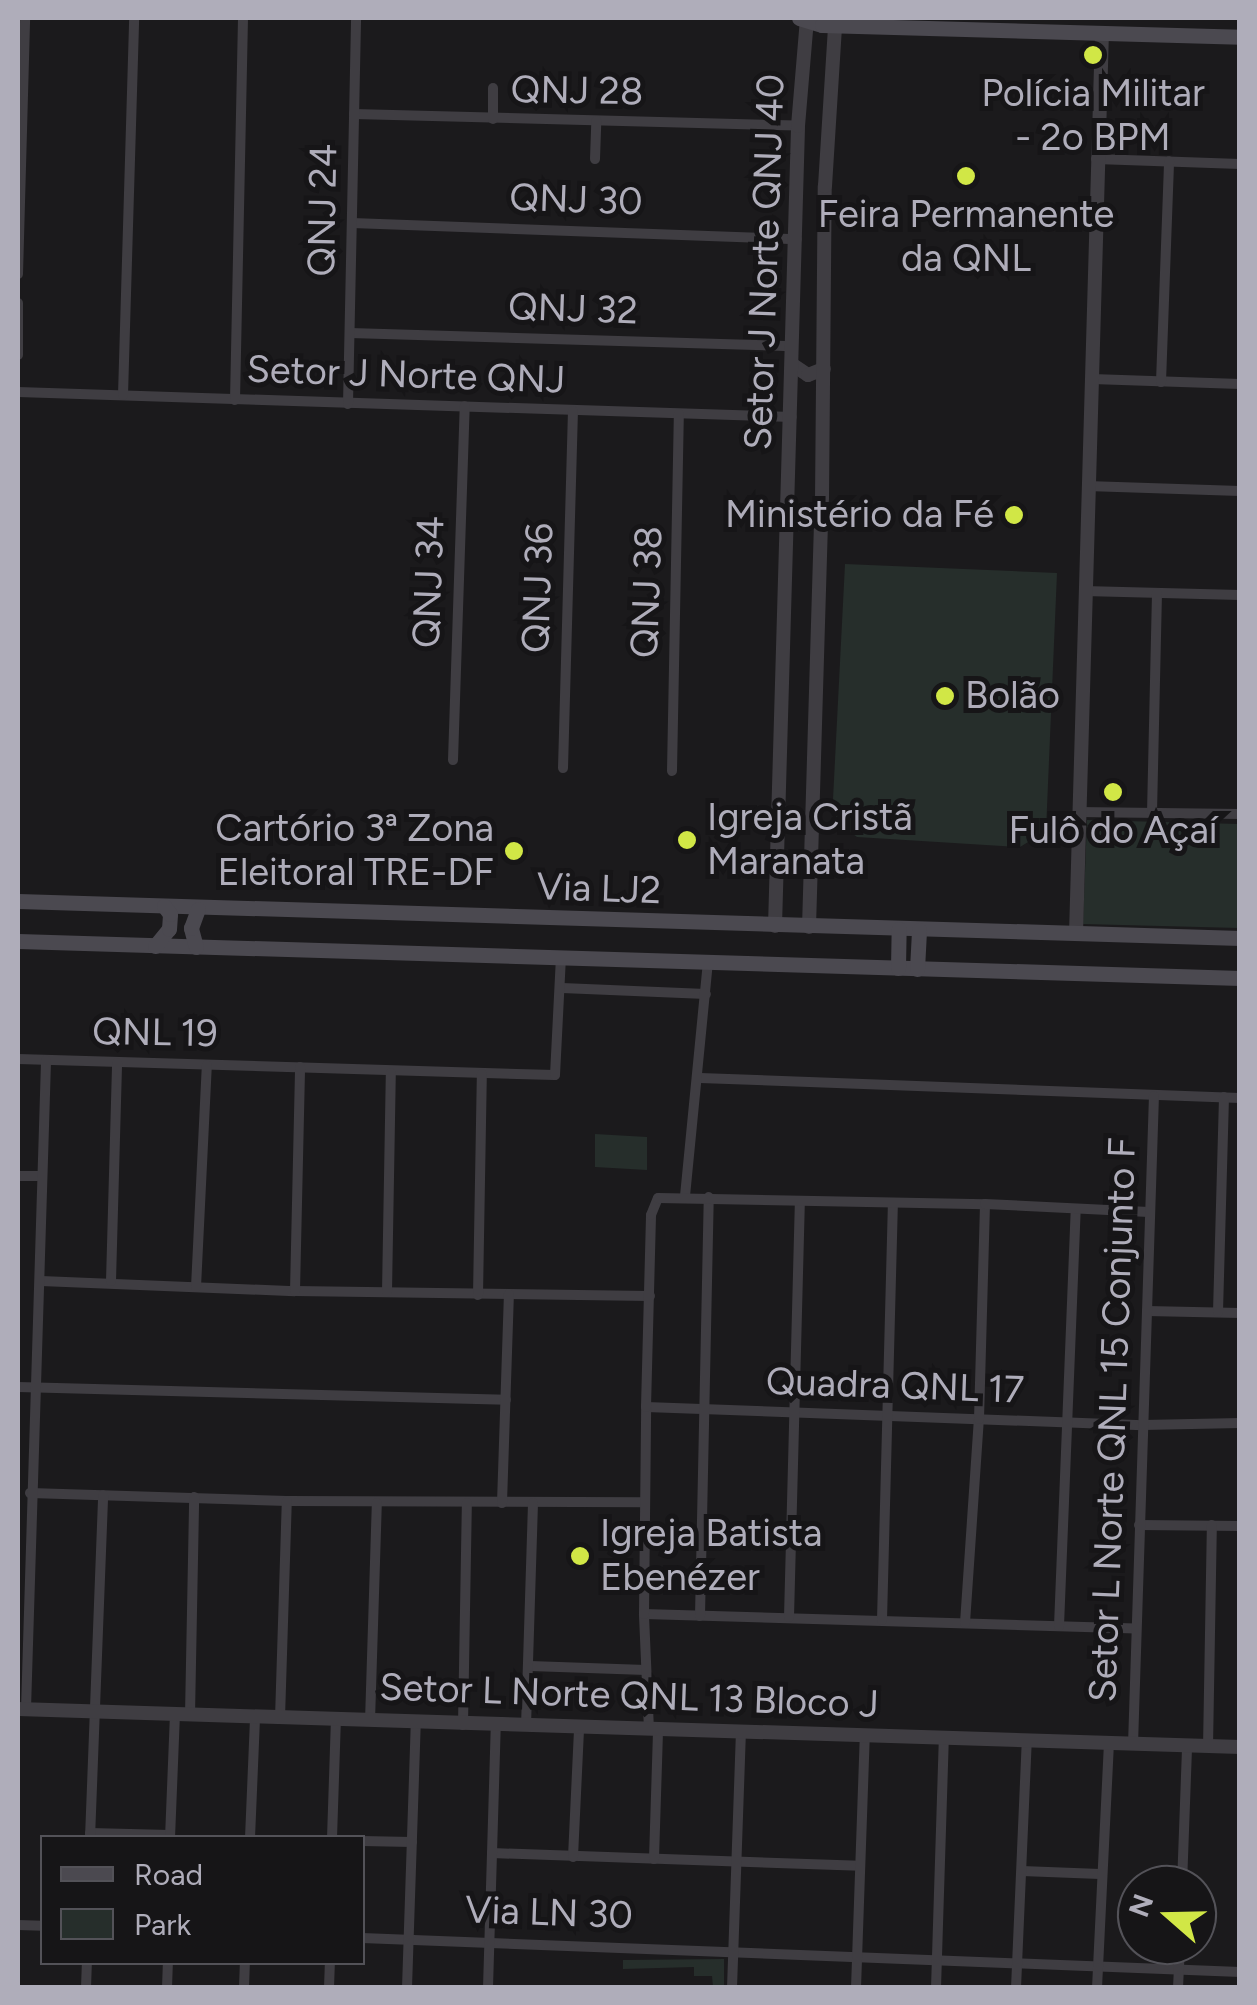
<!DOCTYPE html>
<meta charset="utf-8">
<style>
body{margin:0}
#map{position:relative;width:1257px;height:2005px;overflow:hidden;background:#1b1a1c;font-family:Figtree,sans-serif}
div>[style]{position:absolute}
.green>*{inset:0;background:#262e2b}
.minor>*{height:10px;margin:-5px;padding:0 5px;transform-origin:5px;border-radius:5px;background:#3f3d42}
.tertiary>*{height:14px;margin:-7px;padding:0 7px;transform-origin:7px;border-radius:7px;background:#3f3d42}
.secondary>*{height:15px;margin:-7.5px;padding:0 7.5px;transform-origin:7.5px;border-radius:7.5px;background:#4b4950}
.dots>*{width:28px;height:28px;translate:-50% -50%;box-sizing:border-box;border:5px solid #161517;border-radius:50%}
span{translate:-50% -50%;white-space:nowrap;text-align:center;line-height:1.15;-webkit-text-stroke:10px #161517;paint-order:stroke}
.street-label{font-size:38px;color:#afadba}
.poi-label{font-size:38px;color:#afadba}
.right{translate:-100% -50%;text-align:right}
.left{translate:0 -50%;text-align:left}
.frame{position:absolute;inset:0;border:20px solid #afadba;pointer-events:none}
.legend{position:absolute;left:40px;top:1835px;width:325px;height:130px;box-sizing:border-box;background:#161517;border:2px solid #535258;margin:0;padding:12px 18px;list-style:none;font-size:30px;color:#afadba}
.legend li{display:flex;align-items:center;gap:20px;height:50px}
.legend b{width:50px;border:2px solid #535258}
.north{position:absolute;left:1117px;top:1865px;width:100px;height:100px;box-sizing:border-box;background:#161517;border:2px solid #535258;border-radius:50%;rotate:290deg;font-size:28px;font-weight:700;line-height:40px;text-align:center;color:#afadba}
.north::after{content:'';display:block;margin:auto;width:35px;height:45px;background:#d1e746;clip-path:polygon(50% 0,100% 100%,50% 72%,0 100%)}
</style>
<div id="map">
<div class="green">
<div style="clip-path:polygon(845px 564px,1057px 573px,1046px 831px,1020px 847px,857px 837px,832px 819px)"></div>
<div style="clip-path:polygon(1087px 820px,1239px 824px,1239px 928px,1083px 924px)"></div>
<div style="clip-path:polygon(595px 1134px,647px 1137px,647px 1170px,595px 1167px)"></div>
<div style="clip-path:polygon(724px 1959px,724px 1987px,713px 1987px,712px 1976px,694px 1976px,694px 1967px,623px 1969px,623px 1960px)"></div>
</div>
<div class="minor">
<div style="left:354px;top:114px;width:444px;rotate:1.5deg"></div>
<div style="left:493px;top:119px;width:31px;rotate:-90deg"></div>
<div style="left:595px;top:159px;width:38px;rotate:-88deg"></div>
<div style="left:1096px;top:159px;width:144px;rotate:2deg"></div>
<div style="left:352px;top:223px;width:445px;rotate:2.1deg"></div>
<div style="left:18px;top:274px;width:256px;rotate:-88.4deg"></div>
<div style="left:18px;top:303px;width:52px;rotate:90deg"></div>
<div style="left:350px;top:333px;width:443px;rotate:1.7deg"></div>
<div style="left:1092px;top:379px;width:148px;rotate:1.9deg"></div>
<div style="left:1161px;top:382px;width:221px;rotate:-87.9deg"></div>
<div style="left:18px;top:392px;width:774px;rotate:1.85deg"></div>
<div style="left:123px;top:395px;width:377px;rotate:-88.3deg"></div>
<div style="left:235px;top:400px;width:382px;rotate:-88.8deg"></div>
<div style="left:348px;top:404px;width:386px;rotate:-88.8deg"></div>
<div style="left:1087px;top:486px;width:153px;rotate:1.9deg"></div>
<div style="left:1084px;top:591px;width:156px;rotate:1.5deg"></div>
<div style="left:453px;top:760px;width:354px;rotate:-88.1deg"></div>
<div style="left:563px;top:768px;width:357px;rotate:-88.4deg"></div>
<div style="left:672px;top:771px;width:357px;rotate:-88.9deg"></div>
<div style="left:1078px;top:812px;width:162px;rotate:0.7deg"></div>
<div style="left:1152px;top:813px;width:220px;rotate:-88.7deg"></div>
<div style="left:562px;top:988px;width:144px;rotate:2.4deg"></div>
<div style="left:18px;top:1059px;width:537px;rotate:1.71deg"></div>
<div style="left:555px;top:1075px;width:119px;rotate:-87.1deg"></div>
<div style="left:700px;top:1078px;width:540px;rotate:2.12deg"></div>
<div style="left:18px;top:1176px;width:24px"></div>
<div style="left:685px;top:1196px;width:235px;rotate:-84.4deg"></div>
<div style="left:41px;top:1281px;width:254px;rotate:2.3deg"></div>
<div style="left:295px;top:1291px;width:355px;rotate:0.8deg"></div>
<div style="left:111px;top:1281px;width:218px;rotate:-88.4deg"></div>
<div style="left:196px;top:1287px;width:222px;rotate:-87.2deg"></div>
<div style="left:295px;top:1291px;width:224px;rotate:-88.7deg"></div>
<div style="left:387px;top:1292px;width:219px;rotate:-89deg"></div>
<div style="left:478px;top:1295px;width:221px;rotate:-89deg"></div>
<div style="left:1147px;top:1311px;width:93px;rotate:1.2deg"></div>
<div style="left:1218px;top:1312px;width:215px;rotate:-88.4deg"></div>
<div style="left:18px;top:1387px;width:488px;rotate:1.5deg"></div>
<div style="left:646px;top:1407px;width:497px;rotate:2.1deg"></div>
<div style="left:1143px;top:1425px;width:97px;rotate:-1.2deg"></div>
<div style="left:30px;top:1493px;width:257px;rotate:1.8deg"></div>
<div style="left:287px;top:1501px;width:358px;rotate:0.2deg"></div>
<div style="left:502px;top:1503px;width:209px;rotate:-88.1deg"></div>
<div style="left:1139px;top:1525px;width:101px;rotate:0.6deg"></div>
<div style="left:644px;top:1614px;width:492px;rotate:1.7deg"></div>
<div style="left:700px;top:1616px;width:419px;rotate:-88.8deg"></div>
<div style="left:789px;top:1617px;width:415px;rotate:-88.5deg"></div>
<div style="left:882px;top:1620px;width:417px;rotate:-88.5deg"></div>
<div style="left:965px;top:1623px;width:204px;rotate:-86.1deg"></div>
<div style="left:979px;top:1419px;width:215px;rotate:-88.4deg"></div>
<div style="left:1059px;top:1626px;width:416px;rotate:-87.7deg"></div>
<div style="left:530px;top:1666px;width:116px;rotate:2deg"></div>
<div style="left:26px;top:1709px;width:649px;rotate:-88.23deg"></div>
<div style="left:190px;top:1715px;width:218px;rotate:-88.9deg"></div>
<div style="left:280px;top:1718px;width:217px;rotate:-88.2deg"></div>
<div style="left:370px;top:1721px;width:218px;rotate:-88.2deg"></div>
<div style="left:463px;top:1725px;width:222px;rotate:-89deg"></div>
<div style="left:526px;top:1726px;width:223px;rotate:-88.2deg"></div>
<div style="left:649px;top:1730px;width:116px;rotate:-92.5deg"></div>
<div style="left:644px;top:1614px;width:207px;rotate:-89.4deg"></div>
<div style="left:646px;top:1407px;width:192px;rotate:-88.5deg"></div>
<div style="left:651px;top:1215px;width:18px;rotate:-68deg"></div>
<div style="left:658px;top:1198px;width:327px;rotate:1.1deg"></div>
<div style="left:985px;top:1204px;width:164px;rotate:2.8deg"></div>
<div style="left:1133px;top:1745px;width:649px;rotate:-88.15deg"></div>
<div style="left:1208px;top:1747px;width:222px;rotate:-89deg"></div>
<div style="left:90px;top:1833px;width:80px;rotate:1.4deg"></div>
<div style="left:90px;top:1838px;width:343px;rotate:-87.8deg"></div>
<div style="left:170px;top:1838px;width:123px;rotate:-87.7deg"></div>
<div style="left:250px;top:1838px;width:121px;rotate:-87.6deg"></div>
<div style="left:332px;top:1838px;width:118px;rotate:-88.1deg"></div>
<div style="left:362px;top:1841px;width:50px;rotate:1.1deg"></div>
<div style="left:492px;top:1853px;width:368px;rotate:2deg"></div>
<div style="left:573px;top:1857px;width:129px;rotate:-87.3deg"></div>
<div style="left:654px;top:1859px;width:129px;rotate:-88.2deg"></div>
<div style="left:1022px;top:1871px;width:78px;rotate:2.2deg"></div>
<div style="left:1182px;top:1885px;width:138px;rotate:-87.9deg"></div>
<div style="left:18px;top:1925px;width:24px;rotate:2deg"></div>
<div style="left:362px;top:1938px;width:879px;rotate:2.22deg"></div>
<div style="left:86px;top:1988px;width:26px;rotate:-88deg"></div>
<div style="left:167px;top:1988px;width:26px;rotate:-88deg"></div>
<div style="left:244px;top:1988px;width:26px;rotate:-88deg"></div>
<div style="left:329px;top:1988px;width:26px;rotate:-88deg"></div>
<div style="left:407px;top:1988px;width:265px;rotate:-88.1deg"></div>
<div style="left:488px;top:1988px;width:262px;rotate:-88.3deg"></div>
<div style="left:732px;top:1988px;width:254px;rotate:-88deg"></div>
<div style="left:856px;top:1988px;width:252px;rotate:-88deg"></div>
<div style="left:936px;top:1988px;width:250px;rotate:-88.2deg"></div>
<div style="left:1016px;top:1988px;width:247px;rotate:-87.5deg"></div>
<div style="left:1097px;top:1988px;width:244px;rotate:-87.2deg"></div>
<div style="left:1178px;top:1988px;width:43px;rotate:-87.3deg"></div>
</div>
<div class="tertiary">
<div style="left:793px;top:365px;width:18px;rotate:34deg"></div>
<div style="left:808px;top:375px;width:17px;rotate:-21deg"></div>
<div style="left:775px;top:926px;width:800px;rotate:-88.35deg"></div>
<div style="left:798px;top:126px;width:108px;rotate:-85.2deg"></div>
<div style="left:809px;top:927px;width:428px;rotate:-88.3deg"></div>
<div style="left:822px;top:499px;width:313px;rotate:-89.5deg"></div>
<div style="left:825px;top:186px;width:160px;rotate:-86.4deg"></div>
<div style="left:1076px;top:934px;width:901px;rotate:-88.35deg"></div>
<div style="left:18px;top:1709px;width:1223px;rotate:1.78deg"></div>
</div>
<div class="secondary">
<div style="left:799px;top:18px;width:24px;rotate:17deg"></div>
<div style="left:822px;top:25px;width:418px;rotate:1.6deg"></div>
<div style="left:18px;top:901px;width:1223px;rotate:1.73deg"></div>
<div style="left:18px;top:941px;width:1223px;rotate:1.73deg"></div>
<div style="left:155px;top:946px;width:22px;rotate:-51deg"></div>
<div style="left:169px;top:929px;width:15px;rotate:-86deg"></div>
<div style="left:170px;top:914px;width:10px;rotate:-127deg"></div>
<div style="left:196px;top:947px;width:20px;rotate:-105deg"></div>
<div style="left:191px;top:928px;width:20px;rotate:-70deg"></div>
<div style="left:898px;top:968px;width:39px;rotate:-89deg"></div>
<div style="left:917px;top:969px;width:39px;rotate:-87deg"></div>
</div>
<div class="dots">
<div style="left:1093px;top:55px;background:#d1e746"></div>
<div style="left:966px;top:176px;background:#d1e746"></div>
<div style="left:1014px;top:515px;background:#d1e746"></div>
<div style="left:945px;top:696px;background:#d1e746"></div>
<div style="left:1113px;top:792px;background:#d1e746"></div>
<div style="left:687px;top:840px;background:#d1e746"></div>
<div style="left:514px;top:851px;background:#d1e746"></div>
<div style="left:580px;top:1556px;background:#d1e746"></div>
</div>
<div class="street-label">
<span style="left:577px;top:91px;rotate:1deg">QNJ 28</span>
<span style="left:576px;top:200px;rotate:2deg">QNJ 30</span>
<span style="left:323px;top:210px;rotate:-89deg">QNJ 24</span>
<span style="left:765px;top:262px;rotate:-88deg">Setor J Norte QNJ 40</span>
<span style="left:573px;top:309px;rotate:2deg">QNJ 32</span>
<span style="left:406px;top:375px;rotate:2deg">Setor J Norte QNJ</span>
<span style="left:429px;top:582px;rotate:-88deg">QNJ 34</span>
<span style="left:538px;top:588px;rotate:-88deg">QNJ 36</span>
<span style="left:647px;top:592px;rotate:-88deg">QNJ 38</span>
<span style="left:599px;top:889px;rotate:2deg">Via LJ2</span>
<span style="left:155px;top:1033px;rotate:1deg">QNL 19</span>
<span style="left:895px;top:1386px;rotate:2deg">Quadra QNL 17</span>
<span style="left:1113px;top:1420px;rotate:-88deg">Setor L Norte QNL 15 Conjunto F</span>
<span style="left:629px;top:1696px;rotate:2deg">Setor L Norte QNL 13 Bloco J</span>
<span style="left:549px;top:1913px;rotate:2deg">Via LN 30</span>
</div>
<div class="poi-label">
<span style="left:1093px;top:116px">Polícia Militar<br>- 2o BPM</span>
<span style="left:966px;top:237px">Feira Permanente<br>da QNL</span>
<span class="right" style="left:994px;top:515px">Ministério da Fé</span>
<span class="left" style="left:965px;top:696px">Bolão</span>
<span class="left" style="left:707px;top:840px">Igreja Cristã<br>Maranata</span>
<span class="right" style="left:494px;top:851px">Cartório 3ª Zona<br>Eleitoral TRE-DF</span>
<span style="left:1113px;top:831px">Fulô do Açaí</span>
<span class="left" style="left:600px;top:1556px">Igreja Batista<br>Ebenézer</span>
</div>
<div class="frame"></div>
<ul class="legend">
<li><b style="height:12px;background:#4b4950"></b>Road</li>
<li><b style="height:28px;background:#262e2b"></b>Park</li>
</ul>
<div class="north">N</div>
</div>
